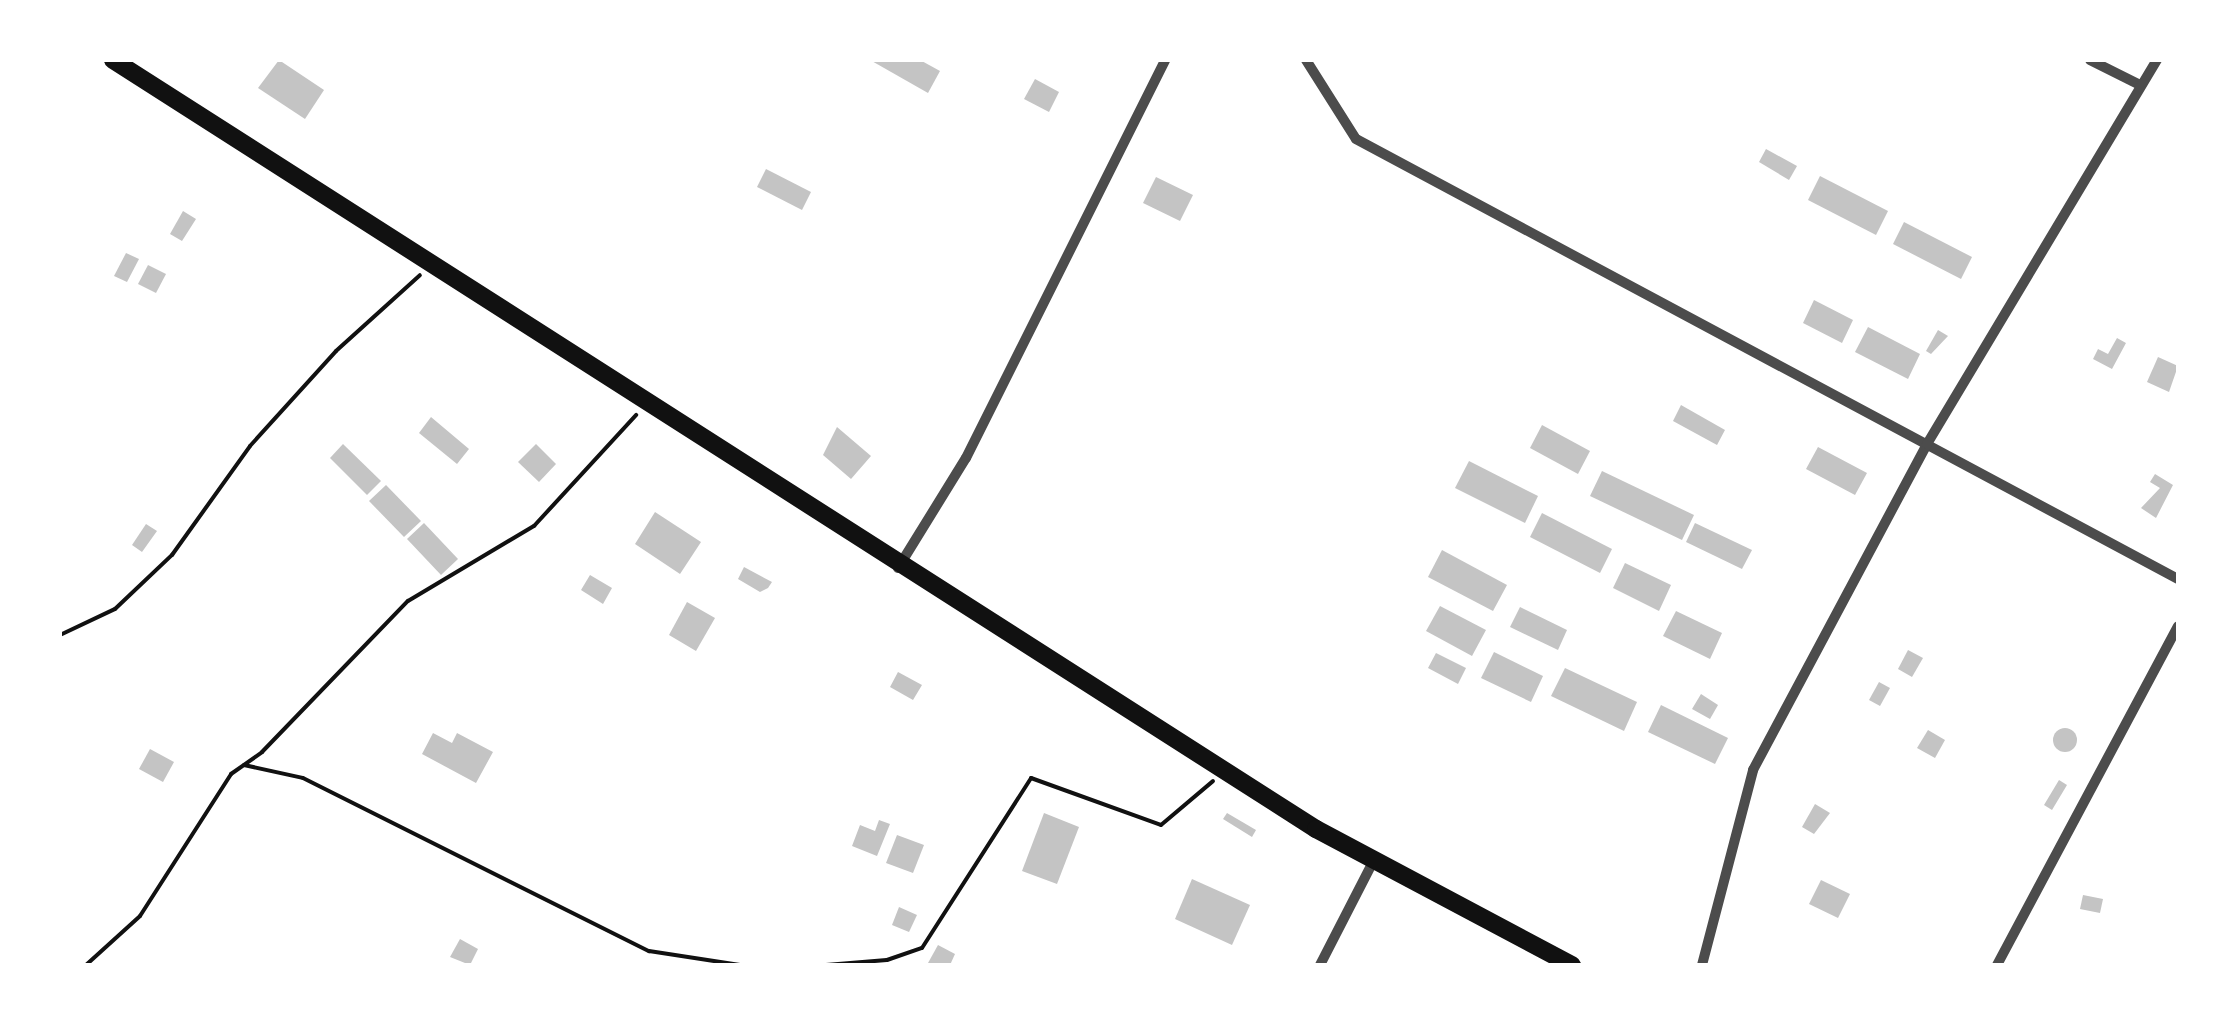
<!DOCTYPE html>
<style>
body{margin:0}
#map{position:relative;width:2238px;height:1025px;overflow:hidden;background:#fff;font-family:"Alegreya Sans",sans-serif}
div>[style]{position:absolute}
.building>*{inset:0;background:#c4c4c4}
.round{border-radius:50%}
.path>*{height:4px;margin:-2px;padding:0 2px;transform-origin:2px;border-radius:2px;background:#111}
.minor>*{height:10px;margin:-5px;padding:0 5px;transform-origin:5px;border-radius:5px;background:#4c4c4c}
.trunk>*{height:18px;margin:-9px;padding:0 9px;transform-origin:9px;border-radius:9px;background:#111}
span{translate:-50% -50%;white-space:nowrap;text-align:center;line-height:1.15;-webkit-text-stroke:10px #fff;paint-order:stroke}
.frame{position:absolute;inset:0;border:62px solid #fff;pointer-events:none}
</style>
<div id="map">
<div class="building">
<div style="clip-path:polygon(279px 60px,324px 90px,305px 119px,258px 88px)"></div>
<div style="clip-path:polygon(870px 60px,920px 60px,940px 71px,928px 93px)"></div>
<div style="clip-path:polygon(1035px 79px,1059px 92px,1049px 112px,1024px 99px)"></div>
<div style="clip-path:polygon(1766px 149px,1797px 166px,1789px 180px,1759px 162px)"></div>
<div style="clip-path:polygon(766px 169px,811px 192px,802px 210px,757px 187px)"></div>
<div style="clip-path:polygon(1820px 176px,1888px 211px,1876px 235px,1808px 200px)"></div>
<div style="clip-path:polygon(1156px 177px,1193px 195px,1180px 221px,1143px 203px)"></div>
<div style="clip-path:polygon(183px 211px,196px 219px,182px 241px,170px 234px)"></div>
<div style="clip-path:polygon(1904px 222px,1972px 257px,1961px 279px,1893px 244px)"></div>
<div style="clip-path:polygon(126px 253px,139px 259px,127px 282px,114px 276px)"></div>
<div style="clip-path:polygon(148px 265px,166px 274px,156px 293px,138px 284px)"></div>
<div style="clip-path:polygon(1814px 300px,1853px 320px,1842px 343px,1803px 323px)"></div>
<div style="clip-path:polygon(1868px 327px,1920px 354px,1908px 379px,1855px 352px)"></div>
<div style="clip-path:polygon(1938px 330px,1948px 336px,1931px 354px,1926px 351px)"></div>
<div style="clip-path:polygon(2117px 338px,2126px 343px,2112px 369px,2093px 359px,2098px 349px,2108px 354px)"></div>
<div style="clip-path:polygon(2158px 357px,2178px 366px,2169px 392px,2147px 382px)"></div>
<div style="clip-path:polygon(1681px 405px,1725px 430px,1717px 445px,1673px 421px)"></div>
<div style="clip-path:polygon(431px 417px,469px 449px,457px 464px,419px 433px)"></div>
<div style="clip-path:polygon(1542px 425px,1590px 451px,1578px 474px,1530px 448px)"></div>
<div style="clip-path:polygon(837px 427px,871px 456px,851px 479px,823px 455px)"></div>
<div style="clip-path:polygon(343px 444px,381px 481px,367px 495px,330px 458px)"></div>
<div style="clip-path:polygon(536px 444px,556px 464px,539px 482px,518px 462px)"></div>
<div style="clip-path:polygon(1818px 447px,1867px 473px,1855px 495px,1806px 469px)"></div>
<div style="clip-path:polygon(1469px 461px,1538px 496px,1525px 523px,1455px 488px)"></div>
<div style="clip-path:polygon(1602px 471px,1694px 515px,1682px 540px,1590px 496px)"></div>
<div style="clip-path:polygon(2155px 474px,2173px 485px,2156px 518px,2141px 508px,2160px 488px,2150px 482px)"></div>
<div style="clip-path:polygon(386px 485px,421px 521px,404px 537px,369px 501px)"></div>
<div style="clip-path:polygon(655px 512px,701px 542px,680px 574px,635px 544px)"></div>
<div style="clip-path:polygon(1542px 513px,1612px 549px,1600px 573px,1530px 537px)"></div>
<div style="clip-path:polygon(424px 523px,458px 559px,441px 575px,407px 539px)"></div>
<div style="clip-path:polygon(1695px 523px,1752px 550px,1742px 569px,1686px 542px)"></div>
<div style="clip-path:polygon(146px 524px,157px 531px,142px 552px,132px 545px)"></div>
<div style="clip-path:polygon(1442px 550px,1507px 585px,1493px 611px,1428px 577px)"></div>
<div style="clip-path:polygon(1625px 563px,1671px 585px,1659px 611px,1613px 588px)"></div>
<div style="clip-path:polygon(744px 567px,772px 582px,768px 588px,760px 592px,738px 579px)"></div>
<div style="clip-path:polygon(590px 575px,612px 588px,603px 604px,581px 590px)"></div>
<div style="clip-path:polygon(687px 602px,715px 618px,696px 651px,669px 635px)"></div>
<div style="clip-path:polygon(1440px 606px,1486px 630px,1472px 656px,1426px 631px)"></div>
<div style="clip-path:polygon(1520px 607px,1567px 630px,1558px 650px,1510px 627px)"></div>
<div style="clip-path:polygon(1676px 611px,1722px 633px,1710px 659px,1663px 636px)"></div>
<div style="clip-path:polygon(1908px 650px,1923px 658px,1912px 677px,1898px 669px)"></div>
<div style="clip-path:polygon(1494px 652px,1543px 676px,1531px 702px,1481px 678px)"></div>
<div style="clip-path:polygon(1436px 653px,1466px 668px,1458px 684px,1428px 668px)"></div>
<div style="clip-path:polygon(1565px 668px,1637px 702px,1624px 731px,1551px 696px)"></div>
<div style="clip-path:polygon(898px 672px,922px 685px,913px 700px,890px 687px)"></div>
<div style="clip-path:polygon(1879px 682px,1890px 688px,1880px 706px,1869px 700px)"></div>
<div style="clip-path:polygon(1701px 694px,1718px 705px,1710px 719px,1692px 709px)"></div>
<div style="clip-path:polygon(1661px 705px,1728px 738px,1715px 764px,1648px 732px)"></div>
<div class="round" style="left:2053px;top:728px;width:24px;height:24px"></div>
<div style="clip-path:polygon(1928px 730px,1945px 740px,1935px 758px,1917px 748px)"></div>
<div style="clip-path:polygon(433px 733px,452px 743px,457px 733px,493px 752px,476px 783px,422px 754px)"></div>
<div style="clip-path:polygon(150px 749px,174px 762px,163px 782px,139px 769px)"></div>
<div style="clip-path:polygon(2059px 780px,2067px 785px,2052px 810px,2044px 805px)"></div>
<div style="clip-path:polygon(1815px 804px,1830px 813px,1814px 834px,1802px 827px)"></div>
<div style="clip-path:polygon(1044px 813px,1079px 827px,1057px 884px,1022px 871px)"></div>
<div style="clip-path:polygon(1227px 813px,1256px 830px,1252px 837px,1223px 819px)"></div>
<div style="clip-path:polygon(879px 820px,890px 824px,877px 856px,852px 846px,860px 825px,875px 831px)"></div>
<div style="clip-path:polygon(897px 835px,924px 845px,913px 873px,886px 863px)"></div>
<div style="clip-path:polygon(1192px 879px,1250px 905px,1232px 945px,1175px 919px)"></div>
<div style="clip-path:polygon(1821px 880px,1850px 894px,1838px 918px,1809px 904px)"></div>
<div style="clip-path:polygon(2083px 895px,2103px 899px,2100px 913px,2080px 909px)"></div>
<div style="clip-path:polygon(899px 907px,917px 915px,909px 932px,892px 925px)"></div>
<div style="clip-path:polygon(460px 939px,478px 949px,470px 965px,450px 957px)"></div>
<div style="clip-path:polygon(938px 945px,955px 954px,950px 965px,928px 963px)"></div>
</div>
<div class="path">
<div style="left:60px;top:635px;width:61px;rotate:-25.3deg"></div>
<div style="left:115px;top:609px;width:79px;rotate:-43.5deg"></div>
<div style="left:172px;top:555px;width:134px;rotate:-54.4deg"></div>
<div style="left:250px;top:446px;width:128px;rotate:-47.8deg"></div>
<div style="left:336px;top:351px;width:113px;rotate:-42.1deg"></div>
<div style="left:244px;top:765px;width:60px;rotate:12.4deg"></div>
<div style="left:303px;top:778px;width:387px;rotate:26.6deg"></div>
<div style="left:649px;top:951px;width:92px;rotate:8.7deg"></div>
<div style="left:86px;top:965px;width:73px;rotate:-42.2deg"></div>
<div style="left:140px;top:916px;width:169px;rotate:-57.3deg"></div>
<div style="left:231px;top:774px;width:38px;rotate:-35deg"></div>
<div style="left:262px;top:752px;width:210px;rotate:-46deg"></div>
<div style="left:408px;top:601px;width:147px;rotate:-30.8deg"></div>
<div style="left:534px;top:526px;width:151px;rotate:-47.4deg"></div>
<div style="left:826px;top:965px;width:61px;rotate:-4.7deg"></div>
<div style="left:887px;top:960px;width:37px;rotate:-19deg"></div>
<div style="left:922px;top:948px;width:202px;rotate:-57.3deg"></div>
<div style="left:1031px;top:778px;width:138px;rotate:19.9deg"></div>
<div style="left:1161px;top:825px;width:68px;rotate:-40.2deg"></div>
</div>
<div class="minor">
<div style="left:1306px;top:60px;width:93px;rotate:57.7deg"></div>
<div style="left:1356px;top:139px;width:932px;rotate:28.16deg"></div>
<div style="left:2090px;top:60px;width:56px;rotate:26.6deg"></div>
<div style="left:898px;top:568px;width:129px;rotate:-58.3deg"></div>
<div style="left:966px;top:458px;width:445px;rotate:-63.4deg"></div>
<div style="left:1320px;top:965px;width:118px;rotate:-62.8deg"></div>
<div style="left:1702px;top:965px;width:202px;rotate:-75.3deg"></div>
<div style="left:1753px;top:770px;width:370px;rotate:-61.9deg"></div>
<div style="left:1927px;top:444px;width:448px;rotate:-59.1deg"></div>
<div style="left:1997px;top:965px;width:384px;rotate:-61.9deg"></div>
</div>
<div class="trunk">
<div style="left:113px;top:60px;width:1428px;rotate:32.59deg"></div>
<div style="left:1316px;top:829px;width:290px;rotate:28deg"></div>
</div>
<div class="frame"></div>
</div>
